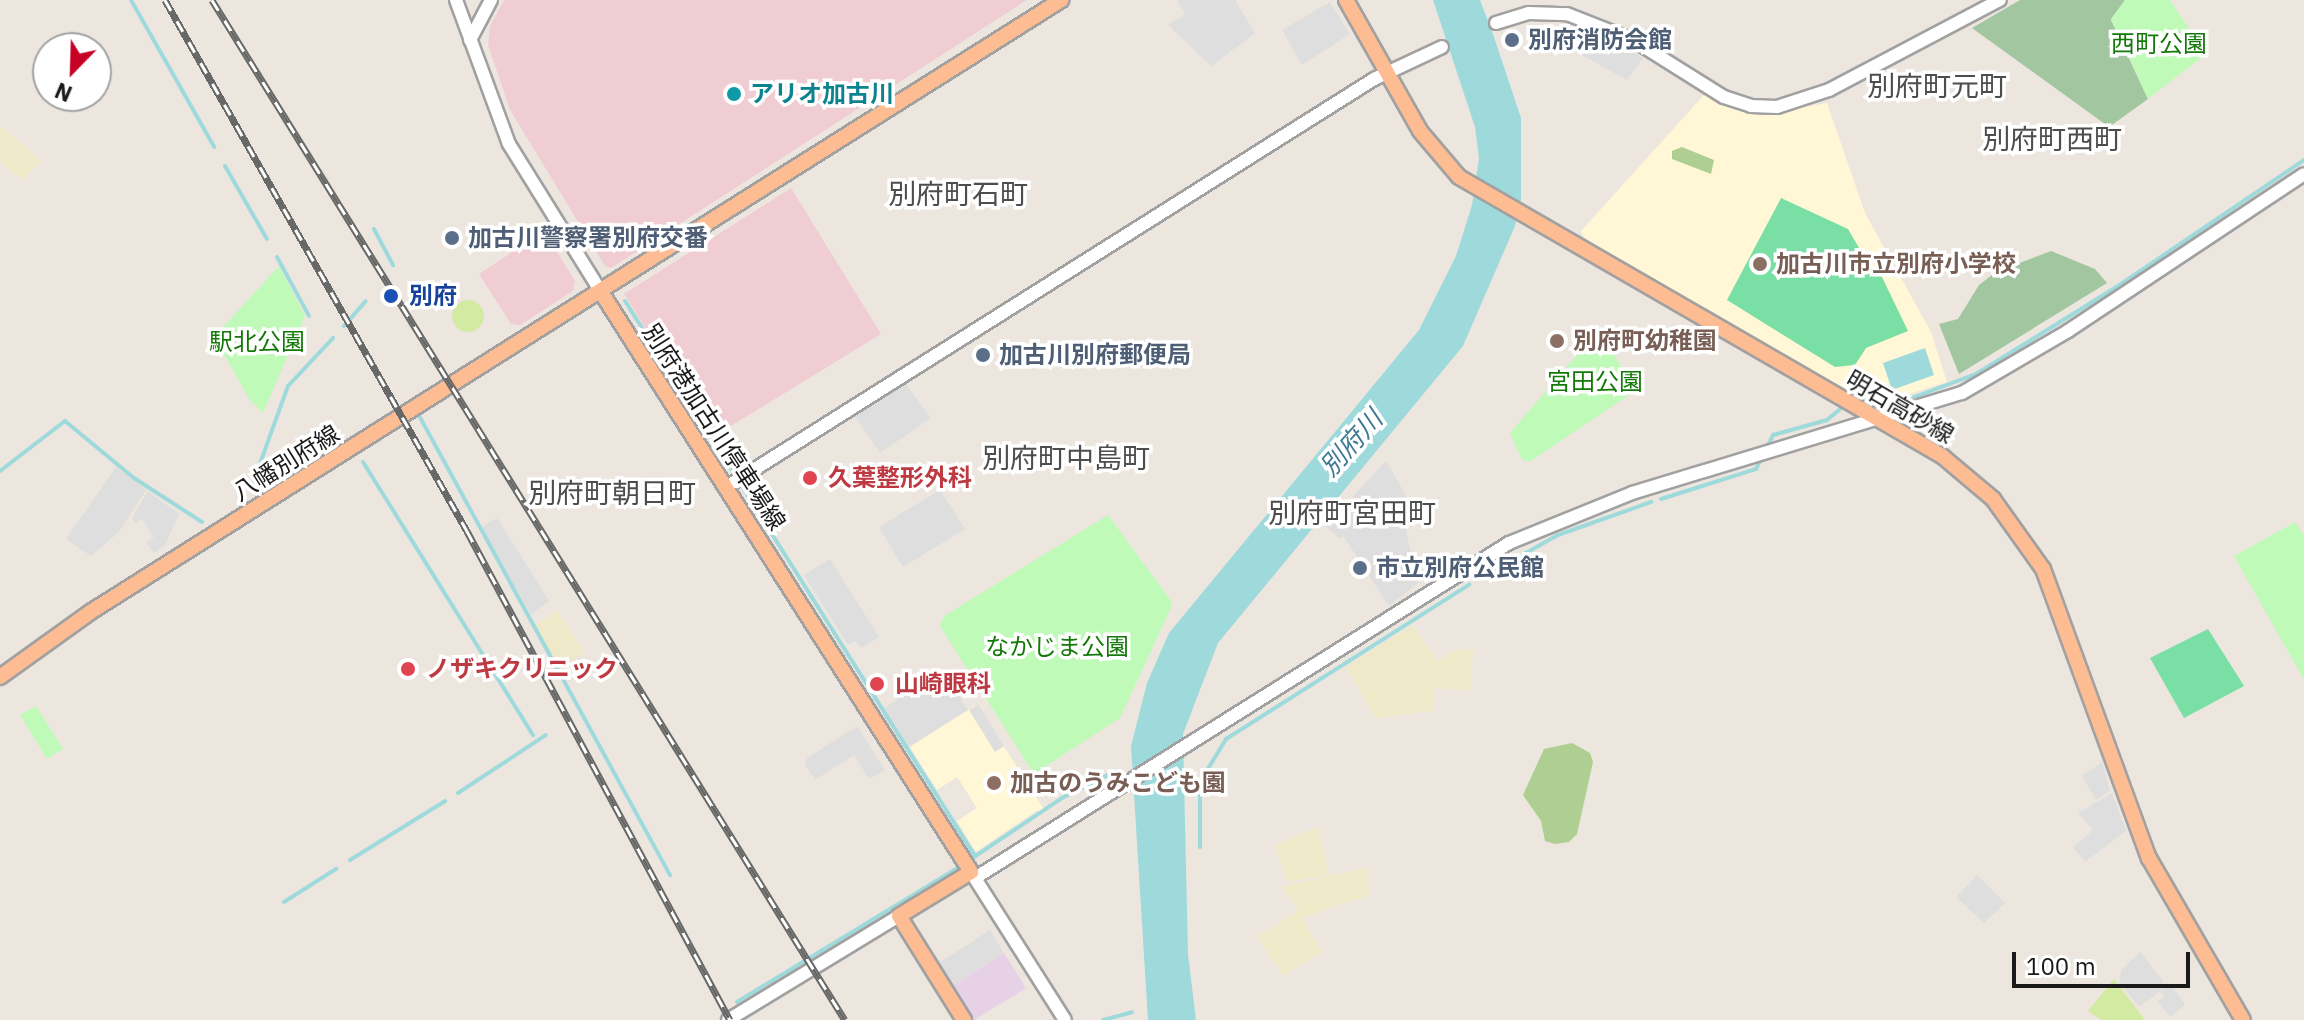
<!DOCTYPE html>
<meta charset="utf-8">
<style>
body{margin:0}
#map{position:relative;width:2304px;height:1020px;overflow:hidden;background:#ede6df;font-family:"IBM Plex Sans","Noto Sans JP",sans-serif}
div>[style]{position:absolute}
.commercial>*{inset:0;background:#efcdd2}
.industrial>*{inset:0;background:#e6d1e6}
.education>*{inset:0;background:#fff7d6}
.farmland>*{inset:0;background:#ede9c9}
.grass>*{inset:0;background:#d3eaa2}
.round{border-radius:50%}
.forest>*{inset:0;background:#afce92}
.cemetery>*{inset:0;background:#a1c6a0}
.park>*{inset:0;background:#c0fab9}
.pitch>*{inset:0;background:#7adfa5}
.parking>*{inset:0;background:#dedede}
.water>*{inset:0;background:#9edadc}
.stream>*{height:4px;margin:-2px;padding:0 2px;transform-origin:2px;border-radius:2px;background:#9edadc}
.roads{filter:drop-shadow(2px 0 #a1a1a1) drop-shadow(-2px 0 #a1a1a1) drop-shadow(0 2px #a1a1a1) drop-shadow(0 -2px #a1a1a1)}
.minor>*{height:12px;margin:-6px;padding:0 6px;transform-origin:6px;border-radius:6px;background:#fff}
.major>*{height:14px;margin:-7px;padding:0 7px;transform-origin:7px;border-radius:7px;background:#febc93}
.rail>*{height:7px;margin-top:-3.5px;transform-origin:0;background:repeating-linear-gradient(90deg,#fff 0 12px,#686868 0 24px);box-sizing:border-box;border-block:2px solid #686868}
.dots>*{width:22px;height:22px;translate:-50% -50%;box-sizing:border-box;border:4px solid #fff;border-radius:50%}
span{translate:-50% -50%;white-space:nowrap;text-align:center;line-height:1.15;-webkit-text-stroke:7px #fff;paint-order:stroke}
.service-label{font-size:24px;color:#4e5e75;font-weight:700}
.left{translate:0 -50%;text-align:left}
.park-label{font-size:24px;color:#147908}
.culture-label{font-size:24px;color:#0d838f;font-weight:700}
.education-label{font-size:24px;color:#785e54;font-weight:700}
.transit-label{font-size:24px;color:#164399;font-weight:700}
.street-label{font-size:24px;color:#1a1a1a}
.health-label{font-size:24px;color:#be3a42;font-weight:700}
.water-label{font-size:26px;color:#3e7994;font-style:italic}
.quarter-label{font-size:28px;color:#4d4d4d}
.north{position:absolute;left:32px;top:32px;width:80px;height:80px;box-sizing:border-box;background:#fff;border:2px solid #a3a3a3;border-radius:50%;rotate:203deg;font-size:22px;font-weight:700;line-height:32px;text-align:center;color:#1a1a1a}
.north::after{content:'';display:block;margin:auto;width:28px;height:36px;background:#c50025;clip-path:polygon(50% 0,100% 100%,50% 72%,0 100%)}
.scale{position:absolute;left:2012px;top:952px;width:178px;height:36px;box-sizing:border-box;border:4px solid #1a1a1a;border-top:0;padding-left:10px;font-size:24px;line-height:28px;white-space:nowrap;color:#1a1a1a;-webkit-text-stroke:6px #fff;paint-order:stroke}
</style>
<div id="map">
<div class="commercial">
<div style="clip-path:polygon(504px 0,1027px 0,611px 268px,605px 266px,510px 110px,488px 45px,490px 26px)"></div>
<div style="clip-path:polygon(791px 188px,881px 334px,713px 437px,624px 294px)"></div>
<div style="clip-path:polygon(538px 235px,548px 237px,575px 281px,573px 291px,520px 325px,511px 324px,479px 274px)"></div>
</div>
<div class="industrial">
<div style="clip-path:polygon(1004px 953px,1026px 988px,974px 1020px,966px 1019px,949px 988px)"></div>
</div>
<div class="education">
<div style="clip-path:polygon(1704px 95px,1761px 114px,1827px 103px,1865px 213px,1931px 332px,1947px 382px,1881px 403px,1843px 388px,1584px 239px,1581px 231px)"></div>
<div style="clip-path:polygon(977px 704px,1045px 811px,1036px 811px,976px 852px,957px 821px,977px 808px,957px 777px,937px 790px,910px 747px)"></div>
</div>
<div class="farmland">
<div style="clip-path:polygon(0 126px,42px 161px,22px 180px,0 162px)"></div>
<div style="clip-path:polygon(557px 610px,585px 652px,559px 669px,535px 625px)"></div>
<div style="clip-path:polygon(1413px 625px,1437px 661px,1453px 651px,1473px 649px,1471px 690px,1435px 688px,1433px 711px,1376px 718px,1345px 667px)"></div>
<div style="clip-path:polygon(1318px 827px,1330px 875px,1288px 882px,1274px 845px)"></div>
<div style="clip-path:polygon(1367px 868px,1369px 895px,1302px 918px,1322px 952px,1283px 976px,1257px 937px,1298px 911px,1282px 886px)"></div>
</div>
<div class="grass">
<div class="round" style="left:452px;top:300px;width:32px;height:32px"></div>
<div style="clip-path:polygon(2114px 979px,2145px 1020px,2101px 1020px,2088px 1011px)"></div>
</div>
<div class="forest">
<div style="clip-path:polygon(1682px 147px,1714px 160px,1711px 174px,1672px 159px,1672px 151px)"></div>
<div style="clip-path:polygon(1572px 743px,1590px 753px,1593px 762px,1577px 834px,1569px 842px,1555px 844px,1545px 841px,1541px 821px,1523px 795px,1544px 749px)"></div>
</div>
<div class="cemetery">
<div style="clip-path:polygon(2020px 0,2125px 0,2111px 20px,2148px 99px,2109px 127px,1972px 28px)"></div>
<div style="clip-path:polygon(2051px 251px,2095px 269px,2107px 283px,1959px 374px,1939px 324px,1958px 319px,1979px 285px,1996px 272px)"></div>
</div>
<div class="park">
<div style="clip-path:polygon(2125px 0,2170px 0,2206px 54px,2148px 99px,2111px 19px)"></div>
<div style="clip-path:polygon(279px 266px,305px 316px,263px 413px,250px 400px,214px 337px)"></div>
<div style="clip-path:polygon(1594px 335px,1602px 336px,1634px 386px,1632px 393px,1531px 461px,1522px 460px,1510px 433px)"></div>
<div style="clip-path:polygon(1108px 515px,1172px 602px,1170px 610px,1120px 718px,1034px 774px,940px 626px,944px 616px)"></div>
<div style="clip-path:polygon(2295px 522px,2304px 536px,2304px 680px,2234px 556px)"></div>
<div style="clip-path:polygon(36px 706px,63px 749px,47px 759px,20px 715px)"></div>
</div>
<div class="pitch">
<div style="clip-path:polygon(1781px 198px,1848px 229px,1872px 270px,1880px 273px,1908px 331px,1866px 348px,1855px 365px,1835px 367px,1727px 300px)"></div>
<div style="clip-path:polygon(2208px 629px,2244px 686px,2184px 718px,2150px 658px)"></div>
</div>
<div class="parking">
<div style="clip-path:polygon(1177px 0,1235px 0,1255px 33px,1211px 66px,1168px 25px,1185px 14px)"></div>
<div style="clip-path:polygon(1330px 2px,1350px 34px,1302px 65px,1282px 30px)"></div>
<div style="clip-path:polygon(1599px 32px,1643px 58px,1627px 80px,1582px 55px)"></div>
<div style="clip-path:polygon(905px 383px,931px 418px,880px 453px,854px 415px)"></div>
<div style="clip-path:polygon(1386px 461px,1418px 516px,1405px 527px,1418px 583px,1389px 606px,1344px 537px,1339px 538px,1325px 526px)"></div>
<div style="clip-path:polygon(116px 467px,146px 490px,119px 532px,91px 556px,66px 539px)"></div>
<div style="clip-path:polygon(940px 490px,965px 529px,903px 567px,879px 527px)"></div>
<div style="clip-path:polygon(148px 491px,179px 514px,165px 545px,154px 553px,146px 542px,154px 537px,142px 519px,135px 523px,132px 518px)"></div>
<div style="clip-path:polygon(497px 518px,549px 601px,531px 614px,480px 528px)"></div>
<div style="clip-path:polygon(830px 559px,879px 637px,861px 648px,855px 641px,848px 645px,804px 575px)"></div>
<div style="clip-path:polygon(943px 671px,968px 710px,908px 747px,884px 708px)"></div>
<div style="clip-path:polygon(978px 704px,1004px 746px,995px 752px,969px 710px)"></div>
<div style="clip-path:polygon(857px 726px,885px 770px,869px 779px,854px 755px,815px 780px,805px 764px,807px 758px)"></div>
<div style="clip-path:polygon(2102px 762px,2110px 791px,2096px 800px,2082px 776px)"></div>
<div style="clip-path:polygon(2112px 793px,2126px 831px,2085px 862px,2073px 847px,2093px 830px,2078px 813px)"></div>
<div style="clip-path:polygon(1977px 875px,2005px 903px,1984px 923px,1956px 897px)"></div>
<div style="clip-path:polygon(990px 930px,1004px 953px,949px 988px,934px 966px)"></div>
<div style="clip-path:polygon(2140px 952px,2163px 981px,2160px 990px,2170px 983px,2185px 1005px,2170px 1017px,2158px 1001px,2164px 997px,2161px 991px,2139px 1007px,2120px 983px,2121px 970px)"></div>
</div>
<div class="water">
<div style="clip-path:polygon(1433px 0,1480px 0,1493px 34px,1521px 118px,1521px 199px,1515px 226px,1463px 346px,1218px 643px,1183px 734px,1188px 954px,1196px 1020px,1148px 1020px,1131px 746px,1147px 683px,1169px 633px,1419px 330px,1456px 256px,1472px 205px,1479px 158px,1475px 127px)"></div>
<div style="clip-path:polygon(1925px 348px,1934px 375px,1892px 390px,1883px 363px)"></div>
</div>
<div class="stream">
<div style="left:131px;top:0;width:169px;rotate:60.5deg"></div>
<div style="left:225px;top:166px;width:84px;rotate:60.1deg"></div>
<div style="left:374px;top:229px;width:41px;rotate:62.2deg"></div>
<div style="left:277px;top:257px;width:67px;rotate:61.5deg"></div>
<div style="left:625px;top:301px;width:656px;rotate:57.76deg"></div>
<div style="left:344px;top:326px;width:33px;rotate:-49deg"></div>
<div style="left:1852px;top:400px;width:11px;rotate:-27deg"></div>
<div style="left:1862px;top:395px;width:21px;rotate:31deg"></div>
<div style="left:1880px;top:406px;width:13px;rotate:-4deg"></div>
<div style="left:1893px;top:405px;width:89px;rotate:-20.5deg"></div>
<div style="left:1976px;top:374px;width:167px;rotate:-31.8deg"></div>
<div style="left:2118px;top:286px;width:225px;rotate:-34.1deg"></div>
<div style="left:416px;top:410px;width:530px;rotate:61.36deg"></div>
<div style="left:1766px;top:449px;width:16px;rotate:-63deg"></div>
<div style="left:1773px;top:435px;width:56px;rotate:-15.5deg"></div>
<div style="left:1827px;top:420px;width:23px;rotate:-40deg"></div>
<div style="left:363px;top:462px;width:322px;rotate:58.1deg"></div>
<div style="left:0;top:471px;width:82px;rotate:-37.6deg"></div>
<div style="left:65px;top:421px;width:89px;rotate:39.6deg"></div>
<div style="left:134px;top:478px;width:81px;rotate:32.9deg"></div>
<div style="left:253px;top:483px;width:103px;rotate:-70.2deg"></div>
<div style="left:288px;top:386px;width:66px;rotate:-46.8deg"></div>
<div style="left:1661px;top:499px;width:100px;rotate:-17.5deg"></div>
<div style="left:1756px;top:469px;width:13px;rotate:-63deg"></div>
<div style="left:1488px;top:574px;width:80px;rotate:-29.1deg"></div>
<div style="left:1558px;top:535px;width:99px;rotate:-19.5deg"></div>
<div style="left:458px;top:793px;width:105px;rotate:-33.4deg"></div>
<div style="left:1200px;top:847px;width:65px;rotate:-90deg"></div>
<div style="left:1200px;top:782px;width:50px;rotate:-58.8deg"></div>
<div style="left:1226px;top:739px;width:288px;rotate:-32.4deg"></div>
<div style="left:350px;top:860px;width:112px;rotate:-31.8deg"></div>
<div style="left:968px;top:861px;width:113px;rotate:-33.8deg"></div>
<div style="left:1062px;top:798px;width:60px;rotate:-26.6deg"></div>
<div style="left:284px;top:902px;width:62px;rotate:-32.4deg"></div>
<div style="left:737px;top:1002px;width:262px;rotate:-31.3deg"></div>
<div style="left:1103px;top:1020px;width:30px;rotate:-15deg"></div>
</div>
<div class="roads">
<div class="minor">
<div style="left:456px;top:0;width:153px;rotate:69.8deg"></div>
<div style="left:509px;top:144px;width:174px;rotate:58.1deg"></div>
<div style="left:1496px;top:23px;width:34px;rotate:-17deg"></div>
<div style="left:1529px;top:13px;width:38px;rotate:2deg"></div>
<div style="left:1567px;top:14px;width:71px;rotate:21.5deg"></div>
<div style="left:1633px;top:40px;width:107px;rotate:32.1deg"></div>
<div style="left:1724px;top:97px;width:28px;rotate:18deg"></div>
<div style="left:1751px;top:106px;width:26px;rotate:2deg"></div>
<div style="left:1777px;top:107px;width:55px;rotate:-18.1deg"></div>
<div style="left:1829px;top:90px;width:193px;rotate:-27.8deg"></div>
<div style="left:470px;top:40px;width:45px;rotate:-62.3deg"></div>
<div style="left:728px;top:486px;width:764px;rotate:-32.21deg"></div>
<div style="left:1374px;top:79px;width:75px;rotate:-25.2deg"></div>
<div style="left:971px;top:872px;width:175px;rotate:57.6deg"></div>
<div style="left:975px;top:878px;width:630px;rotate:-32.1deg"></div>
<div style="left:1509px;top:543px;width:133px;rotate:-22.1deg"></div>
<div style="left:1632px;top:493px;width:345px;rotate:-16.9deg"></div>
<div style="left:1962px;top:393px;width:123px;rotate:-30.3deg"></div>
<div style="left:2068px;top:331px;width:283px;rotate:-33.6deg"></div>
<div style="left:728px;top:1020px;width:200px;rotate:-31.3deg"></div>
</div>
<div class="major">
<div style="left:1346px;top:0;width:150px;rotate:60.5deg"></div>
<div style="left:1420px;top:131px;width:60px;rotate:49.7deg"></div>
<div style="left:1459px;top:177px;width:558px;rotate:30.01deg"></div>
<div style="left:1942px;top:456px;width:67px;rotate:40.1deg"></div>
<div style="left:1993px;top:499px;width:86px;rotate:54.5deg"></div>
<div style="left:2043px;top:569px;width:308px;rotate:69.9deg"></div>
<div style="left:2149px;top:858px;width:187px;rotate:59.9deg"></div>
<div style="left:601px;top:292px;width:688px;rotate:57.46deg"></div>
<div style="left:971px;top:872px;width:84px;rotate:148.6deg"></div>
<div style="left:899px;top:916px;width:123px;rotate:58deg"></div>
<div style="left:0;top:677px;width:113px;rotate:-35.7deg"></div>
<div style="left:92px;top:611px;width:1146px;rotate:-32.23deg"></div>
</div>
</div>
<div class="rail">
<div style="left:165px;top:0;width:611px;rotate:60.37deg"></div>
<div style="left:467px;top:531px;width:555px;rotate:61.73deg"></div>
<div style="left:212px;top:0;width:1200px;rotate:58.18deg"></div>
</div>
<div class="dots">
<div style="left:1512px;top:40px;background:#5c6f8a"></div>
<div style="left:734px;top:94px;background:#0f9aa8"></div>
<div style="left:452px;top:238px;background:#5c6f8a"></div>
<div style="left:1760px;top:264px;background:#8d6e63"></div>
<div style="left:391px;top:296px;background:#1a4fb4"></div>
<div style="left:1557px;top:341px;background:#8d6e63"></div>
<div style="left:983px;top:355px;background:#5c6f8a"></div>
<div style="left:810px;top:478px;background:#e0444e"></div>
<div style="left:1360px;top:568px;background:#5c6f8a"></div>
<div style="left:408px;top:669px;background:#e0444e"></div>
<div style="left:877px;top:684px;background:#e0444e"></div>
<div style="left:994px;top:783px;background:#8d6e63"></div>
</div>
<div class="service-label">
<span class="left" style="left:1528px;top:40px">別府消防会館</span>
<span class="left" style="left:468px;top:238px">加古川警察署別府交番</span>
<span class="left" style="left:999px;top:355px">加古川別府郵便局</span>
<span class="left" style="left:1376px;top:568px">市立別府公民館</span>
</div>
<div class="park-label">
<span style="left:2159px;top:44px">西町公園</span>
<span style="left:257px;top:342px">駅北公園</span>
<span style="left:1595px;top:382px">宮田公園</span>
<span style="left:1057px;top:647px">なかじま公園</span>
</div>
<div class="culture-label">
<span class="left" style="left:750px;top:94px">アリオ加古川</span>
</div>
<div class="education-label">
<span class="left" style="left:1776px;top:264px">加古川市立別府小学校</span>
<span class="left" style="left:1573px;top:341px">別府町幼稚園</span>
<span class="left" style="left:1010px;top:783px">加古のうみこども園</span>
</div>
<div class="transit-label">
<span class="left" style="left:409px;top:296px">別府</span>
</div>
<div class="street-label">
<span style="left:1900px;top:407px;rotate:30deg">明石高砂線</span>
<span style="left:714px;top:427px;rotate:57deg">別府港加古川停車場線</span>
<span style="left:286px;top:463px;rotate:-32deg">八幡別府線</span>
</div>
<div class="health-label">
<span class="left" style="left:828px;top:478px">久葉整形外科</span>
<span class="left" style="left:426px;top:669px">ノザキクリニック</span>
<span class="left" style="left:895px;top:684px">山崎眼科</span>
</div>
<div class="water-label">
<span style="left:1351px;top:443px;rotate:-48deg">別府川</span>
</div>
<div class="quarter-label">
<span style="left:1937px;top:86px">別府町元町</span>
<span style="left:2052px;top:139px">別府町西町</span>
<span style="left:958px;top:194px">別府町石町</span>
<span style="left:1066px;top:458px">別府町中島町</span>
<span style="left:612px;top:493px">別府町朝日町</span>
<span style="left:1352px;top:513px">別府町宮田町</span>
</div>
<div class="north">N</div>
<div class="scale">100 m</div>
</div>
